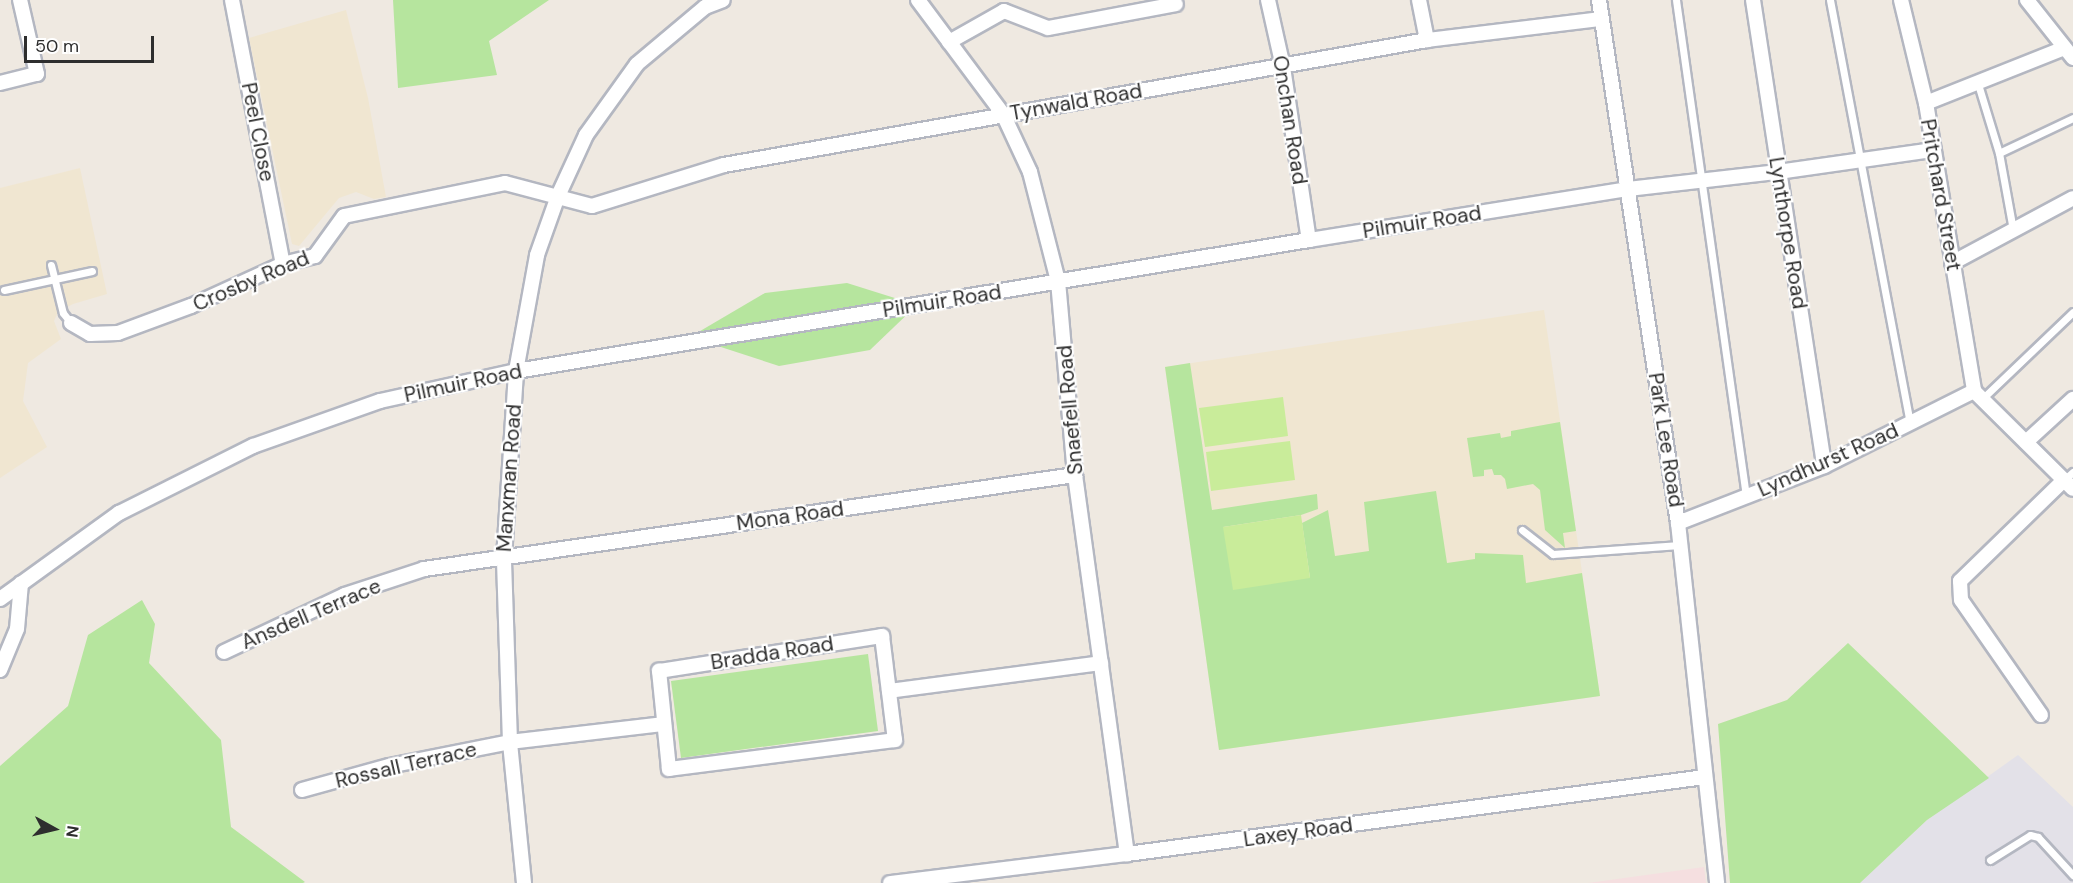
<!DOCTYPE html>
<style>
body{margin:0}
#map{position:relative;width:2073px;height:883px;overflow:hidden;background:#efe9e1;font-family:"DM Sans",sans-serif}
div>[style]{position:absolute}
.industrial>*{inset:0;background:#e3e1e8}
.education>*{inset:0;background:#f0e6d1}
.medical>*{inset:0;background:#f5dfe0}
.green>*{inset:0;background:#b6e59e}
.pitch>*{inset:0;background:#c9ec9a}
.roads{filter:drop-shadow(2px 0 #b4b7c1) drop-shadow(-2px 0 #b4b7c1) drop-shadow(0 2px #b4b7c1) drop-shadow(0 -2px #b4b7c1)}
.lane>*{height:7px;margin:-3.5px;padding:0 3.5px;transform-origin:3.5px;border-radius:3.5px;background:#fff}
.street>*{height:14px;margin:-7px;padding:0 7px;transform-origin:7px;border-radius:7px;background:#fff}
span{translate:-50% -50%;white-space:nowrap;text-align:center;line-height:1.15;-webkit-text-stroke:4.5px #fff;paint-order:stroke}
.street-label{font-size:21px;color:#2e2e2e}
.north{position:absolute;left:24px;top:799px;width:60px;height:60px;-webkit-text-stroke:4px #fff;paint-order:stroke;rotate:98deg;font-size:16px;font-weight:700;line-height:24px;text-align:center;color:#2e2e2e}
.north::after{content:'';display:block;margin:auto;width:21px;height:27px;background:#2e2e2e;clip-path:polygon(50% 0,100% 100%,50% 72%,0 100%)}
.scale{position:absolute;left:24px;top:36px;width:130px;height:27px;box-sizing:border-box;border:3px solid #2e2e2e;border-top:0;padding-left:8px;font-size:18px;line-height:21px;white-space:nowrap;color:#2e2e2e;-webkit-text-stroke:4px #fff;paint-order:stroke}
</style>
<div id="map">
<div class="industrial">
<div style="clip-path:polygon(2018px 755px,2073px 807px,2073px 883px,1860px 883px,1927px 820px)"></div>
</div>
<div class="education">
<div style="clip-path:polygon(346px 10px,368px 98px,386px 197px,374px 199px,356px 192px,339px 198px,299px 246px,292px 244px,249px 38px)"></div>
<div style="clip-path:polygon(80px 168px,107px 294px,73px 304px,58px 312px,54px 321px,61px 339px,28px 363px,23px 401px,47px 447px,0 478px,0 188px)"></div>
<div style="clip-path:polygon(1544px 310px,1600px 696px,1219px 750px,1165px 367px)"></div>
</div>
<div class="medical">
<div style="clip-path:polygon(1704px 867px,1706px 883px,1588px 883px)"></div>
</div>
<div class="green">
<div style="clip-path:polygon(393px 0,549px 0,489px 41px,497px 75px,398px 88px)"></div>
<div style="clip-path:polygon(847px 283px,917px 305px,870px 350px,779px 366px,690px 337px,765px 293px)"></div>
<div style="clip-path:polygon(1190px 363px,1212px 510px,1317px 494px,1318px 509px,1301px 515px,1223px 527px,1310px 578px,1302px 523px,1328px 510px,1335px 556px,1369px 551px,1364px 502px,1436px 491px,1447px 563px,1475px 559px,1475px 553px,1523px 555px,1526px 583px,1582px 573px,1600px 696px,1219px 750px,1165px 367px)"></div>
<div style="clip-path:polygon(1560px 422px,1576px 531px,1563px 533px,1565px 548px,1545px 530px,1540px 490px,1533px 484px,1507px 489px,1505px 479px,1501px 475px,1494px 475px,1492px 469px,1484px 470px,1484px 476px,1473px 477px,1467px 438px,1500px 433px,1501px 438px,1511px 436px,1511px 431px)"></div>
<div style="clip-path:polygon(142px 600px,155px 624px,149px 663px,221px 740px,231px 827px,305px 882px,303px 883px,0 883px,0 766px,68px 706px,88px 635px)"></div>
<div style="clip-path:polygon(1848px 643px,1989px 778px,1927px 820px,1860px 883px,1730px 883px,1718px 724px,1787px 700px)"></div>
<div style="clip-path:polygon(868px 654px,878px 731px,681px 758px,671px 681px)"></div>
</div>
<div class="pitch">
<div style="clip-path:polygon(1283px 397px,1288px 436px,1205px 447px,1199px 408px)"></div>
<div style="clip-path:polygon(1290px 441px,1295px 480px,1211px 491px,1206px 452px)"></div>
<div style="clip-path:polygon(1301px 515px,1310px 578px,1233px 590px,1223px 527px)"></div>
</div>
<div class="roads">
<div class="lane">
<div style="left:1676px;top:0;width:501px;rotate:81.97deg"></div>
<div style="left:1830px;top:0;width:430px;rotate:79.3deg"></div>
<div style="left:1978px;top:84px;width:72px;rotate:73.1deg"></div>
<div style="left:1999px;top:153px;width:78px;rotate:79.7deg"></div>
<div style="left:1999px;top:153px;width:82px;rotate:-25.3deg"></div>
<div style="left:51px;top:265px;width:49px;rotate:76deg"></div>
<div style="left:63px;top:313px;width:13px;rotate:51deg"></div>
<div style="left:4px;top:290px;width:90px;rotate:-12.2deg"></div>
<div style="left:1983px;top:398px;width:124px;rotate:-43.7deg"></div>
<div style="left:2064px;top:480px;width:12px;rotate:-42deg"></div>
<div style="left:1522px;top:530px;width:39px;rotate:38deg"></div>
<div style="left:1553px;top:554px;width:127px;rotate:-4.1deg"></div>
<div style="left:1990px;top:860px;width:47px;rotate:-32deg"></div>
<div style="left:2030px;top:835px;width:8px;rotate:14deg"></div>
<div style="left:2038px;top:837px;width:52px;rotate:47.4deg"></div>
</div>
<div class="street">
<div style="left:232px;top:0;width:269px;rotate:79.1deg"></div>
<div style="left:918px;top:0;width:142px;rotate:53.3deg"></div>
<div style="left:1003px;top:114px;width:64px;rotate:65deg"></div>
<div style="left:1030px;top:172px;width:113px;rotate:75.6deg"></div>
<div style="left:1058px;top:281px;width:195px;rotate:85deg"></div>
<div style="left:1075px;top:475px;width:383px;rotate:82.2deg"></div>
<div style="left:1268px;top:0;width:69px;rotate:77.4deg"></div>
<div style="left:1283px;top:67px;width:175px;rotate:81.5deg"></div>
<div style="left:1419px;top:0;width:41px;rotate:78.7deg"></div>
<div style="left:1599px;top:0;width:529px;rotate:81.41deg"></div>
<div style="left:1678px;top:523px;width:362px;rotate:83.8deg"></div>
<div style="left:1753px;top:0;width:471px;rotate:81.3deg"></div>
<div style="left:1901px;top:0;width:106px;rotate:76.4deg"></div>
<div style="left:1926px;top:103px;width:292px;rotate:80.5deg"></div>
<div style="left:2027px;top:0;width:74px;rotate:51.6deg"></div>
<div style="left:949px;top:42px;width:63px;rotate:-29.4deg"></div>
<div style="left:1004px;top:11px;width:47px;rotate:21.1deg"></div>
<div style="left:1048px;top:28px;width:130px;rotate:-10.6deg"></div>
<div style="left:0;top:83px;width:38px;rotate:-14deg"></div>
<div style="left:37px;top:74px;width:76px;rotate:-102.9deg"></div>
<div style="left:1926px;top:103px;width:149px;rotate:-21.7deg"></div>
<div style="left:1952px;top:263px;width:137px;rotate:-28.2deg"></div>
<div style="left:71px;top:323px;width:22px;rotate:30deg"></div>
<div style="left:90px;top:334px;width:28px;rotate:-2deg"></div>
<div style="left:118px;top:333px;width:78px;rotate:-20.3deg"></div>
<div style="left:191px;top:306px;width:101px;rotate:-24.5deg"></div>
<div style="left:283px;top:264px;width:33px;rotate:-14deg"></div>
<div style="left:315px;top:256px;width:49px;rotate:-54.1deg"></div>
<div style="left:344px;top:216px;width:164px;rotate:-11.6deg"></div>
<div style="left:505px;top:183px;width:90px;rotate:14.8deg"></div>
<div style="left:592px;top:206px;width:138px;rotate:-17.3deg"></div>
<div style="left:724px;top:165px;width:714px;rotate:-10.08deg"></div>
<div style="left:1427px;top:40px;width:175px;rotate:-6.9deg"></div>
<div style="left:1974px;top:391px;width:139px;rotate:44.7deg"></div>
<div style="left:2026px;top:442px;width:64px;rotate:-42.5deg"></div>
<div style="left:1678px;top:523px;width:157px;rotate:-21.3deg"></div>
<div style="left:1824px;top:466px;width:168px;rotate:-26.6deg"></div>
<div style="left:0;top:599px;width:147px;rotate:-35.9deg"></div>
<div style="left:119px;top:513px;width:150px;rotate:-26.6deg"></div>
<div style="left:253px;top:446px;width:135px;rotate:-19.5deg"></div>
<div style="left:380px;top:401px;width:139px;rotate:-12.4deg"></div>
<div style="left:516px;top:371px;width:804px;rotate:-9.38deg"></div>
<div style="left:1309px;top:240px;width:323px;rotate:-9.1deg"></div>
<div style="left:1628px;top:189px;width:151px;rotate:-6.5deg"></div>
<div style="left:1778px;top:172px;width:157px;rotate:-8.1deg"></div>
<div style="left:882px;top:636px;width:105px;rotate:82.9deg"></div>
<div style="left:895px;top:740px;width:228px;rotate:172.7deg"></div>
<div style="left:669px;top:769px;width:99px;rotate:-95.8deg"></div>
<div style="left:659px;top:671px;width:226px;rotate:-8.9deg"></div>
<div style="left:224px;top:652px;width:134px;rotate:-25.2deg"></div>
<div style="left:345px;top:595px;width:83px;rotate:-18.2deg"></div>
<div style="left:424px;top:569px;width:658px;rotate:-8.22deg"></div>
<div style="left:0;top:670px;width:44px;rotate:-67.5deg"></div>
<div style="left:17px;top:629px;width:46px;rotate:-85deg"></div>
<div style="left:889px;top:691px;width:214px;rotate:-7.5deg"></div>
<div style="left:2041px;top:715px;width:140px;rotate:-124.8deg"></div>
<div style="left:1961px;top:600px;width:19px;rotate:-93deg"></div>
<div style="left:1960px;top:581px;width:145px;rotate:-44.2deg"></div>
<div style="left:302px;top:790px;width:90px;rotate:-15.4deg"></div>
<div style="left:389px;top:766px;width:123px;rotate:-11.2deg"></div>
<div style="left:510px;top:742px;width:155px;rotate:-6.7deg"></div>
<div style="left:524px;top:883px;width:142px;rotate:-95.7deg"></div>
<div style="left:510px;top:742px;width:184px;rotate:-91.9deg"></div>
<div style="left:504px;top:558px;width:187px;rotate:-86.3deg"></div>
<div style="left:516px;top:371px;width:118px;rotate:-79.7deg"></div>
<div style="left:537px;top:255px;width:63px;rotate:-70.4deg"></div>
<div style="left:558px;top:196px;width:67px;rotate:-65.3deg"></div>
<div style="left:586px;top:135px;width:87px;rotate:-54.3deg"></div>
<div style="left:637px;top:64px;width:89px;rotate:-40deg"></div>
<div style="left:705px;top:7px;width:19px;rotate:-21deg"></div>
<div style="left:890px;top:883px;width:239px;rotate:-7deg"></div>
<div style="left:1127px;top:854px;width:583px;rotate:-7.59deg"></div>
</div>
</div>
<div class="street-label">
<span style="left:1076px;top:102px;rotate:-10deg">Tynwald Road</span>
<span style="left:1290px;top:120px;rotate:81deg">Onchan Road</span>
<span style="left:258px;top:132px;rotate:79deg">Peel Close</span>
<span style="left:1941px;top:195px;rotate:80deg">Pritchard Street</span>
<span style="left:1422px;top:222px;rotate:-9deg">Pilmuir Road</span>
<span style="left:1788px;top:233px;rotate:81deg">Lynthorpe Road</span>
<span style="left:251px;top:281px;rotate:-23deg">Crosby Road</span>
<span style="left:942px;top:301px;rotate:-9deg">Pilmuir Road</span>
<span style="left:463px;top:383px;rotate:-12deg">Pilmuir Road</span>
<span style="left:1070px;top:410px;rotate:-95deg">Snaefell Road</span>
<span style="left:1666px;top:440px;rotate:81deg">Park Lee Road</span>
<span style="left:1828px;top:460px;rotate:-24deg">Lyndhurst Road</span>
<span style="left:509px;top:478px;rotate:-86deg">Manxman Road</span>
<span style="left:790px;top:516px;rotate:-8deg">Mona Road</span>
<span style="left:311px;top:614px;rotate:-23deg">Ansdell Terrace</span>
<span style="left:772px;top:653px;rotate:-9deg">Bradda Road</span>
<span style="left:406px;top:765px;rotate:-13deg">Rossall Terrace</span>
<span style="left:1298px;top:832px;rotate:-8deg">Laxey Road</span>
</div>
<div class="north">N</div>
<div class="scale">50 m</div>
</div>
